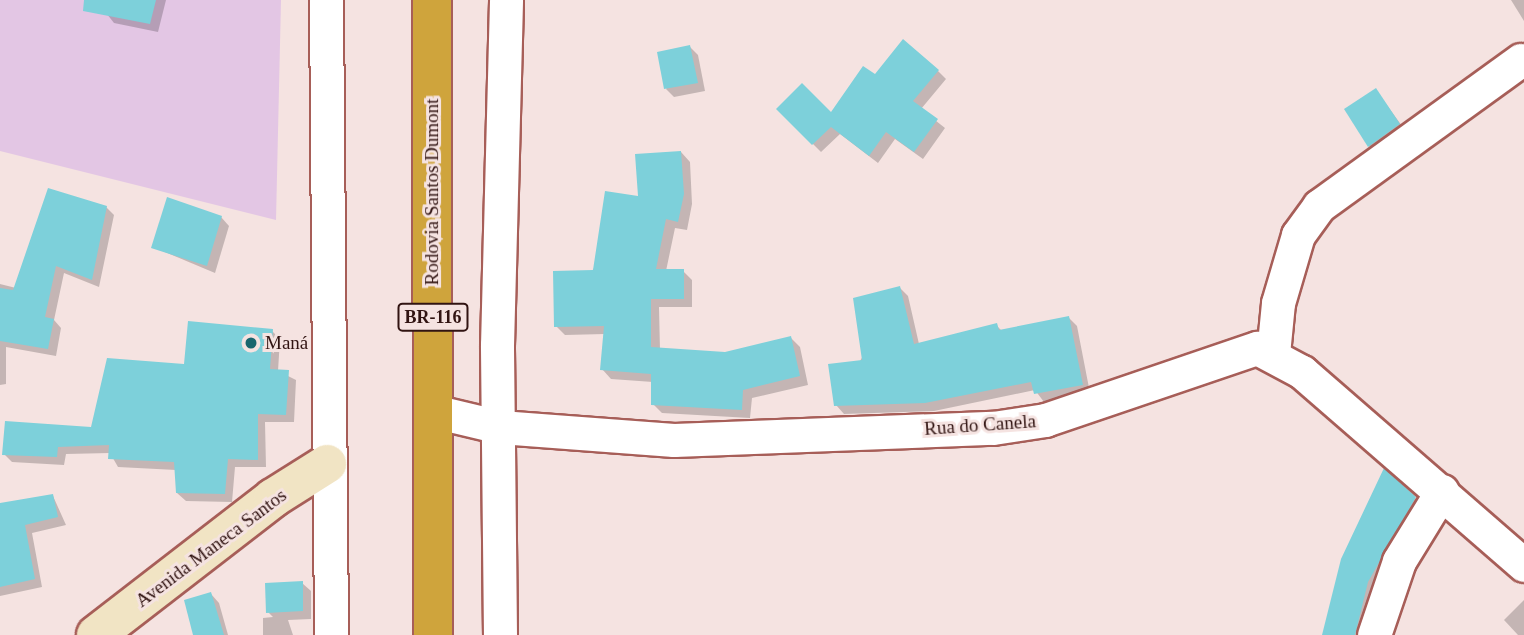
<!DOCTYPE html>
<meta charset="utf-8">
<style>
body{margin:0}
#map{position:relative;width:1524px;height:635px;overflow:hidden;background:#f5e3e1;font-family:Georgia,serif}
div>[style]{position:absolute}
.green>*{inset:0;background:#e3c6e4}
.shadow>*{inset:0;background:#0003}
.building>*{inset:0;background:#7dd0da}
.roads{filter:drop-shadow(2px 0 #a75e58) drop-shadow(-2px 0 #a75e58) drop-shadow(0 2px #a75e58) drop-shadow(0 -2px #a75e58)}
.street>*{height:33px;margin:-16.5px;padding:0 16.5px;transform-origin:16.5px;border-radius:16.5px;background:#fff}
.secondary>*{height:38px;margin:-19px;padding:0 19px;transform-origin:19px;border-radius:19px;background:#f1e4c4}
.highway>*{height:38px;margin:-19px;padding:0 19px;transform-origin:19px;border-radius:19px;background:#cfa43c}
.dots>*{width:19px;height:19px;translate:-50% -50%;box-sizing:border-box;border:4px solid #f5e3e1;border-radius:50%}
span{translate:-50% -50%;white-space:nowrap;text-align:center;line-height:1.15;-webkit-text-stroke:6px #f5e3e1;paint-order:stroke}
.shield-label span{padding:2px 5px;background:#f5e3e1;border:2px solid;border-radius:5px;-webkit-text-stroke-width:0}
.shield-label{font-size:18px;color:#311412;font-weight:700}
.street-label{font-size:19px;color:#311412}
.poi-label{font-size:19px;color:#311412}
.left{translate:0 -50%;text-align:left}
</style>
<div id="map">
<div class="green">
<div style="clip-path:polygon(0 0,281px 0,276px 220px,0 151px)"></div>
</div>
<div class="shadow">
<div style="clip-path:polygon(96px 0,166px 0,158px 32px,114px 23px)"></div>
<div style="clip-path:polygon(1511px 0,1524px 0,1524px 21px)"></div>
<div style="clip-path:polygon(690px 47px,698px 55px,705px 91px,674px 97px,666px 89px)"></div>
<div style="clip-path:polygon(938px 71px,946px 79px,921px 109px,945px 128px,923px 159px,895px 139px,878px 163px,840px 134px,821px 152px,778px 109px,831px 115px,875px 76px)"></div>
<div style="clip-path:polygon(1376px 90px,1407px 133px,1377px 154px,1369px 146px)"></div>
<div style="clip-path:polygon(681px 152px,690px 162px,692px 204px,687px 230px,675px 228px,666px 271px,683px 271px,692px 280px,692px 307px,659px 307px,660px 350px,725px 354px,791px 338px,800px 347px,808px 385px,752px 398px,750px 418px,662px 413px,653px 404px,653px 382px,611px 379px,602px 369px,605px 334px,565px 335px,556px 326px,640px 198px)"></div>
<div style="clip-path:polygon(106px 207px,114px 215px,99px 287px,64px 273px,54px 320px,61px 328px,56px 356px,6px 347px,6px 384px,0 385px,0 284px,16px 288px)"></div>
<div style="clip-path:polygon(221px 217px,229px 226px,215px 273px,153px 247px)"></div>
<div style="clip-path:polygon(900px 288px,908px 296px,919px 344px,996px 325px,1002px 331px,1069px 318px,1077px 326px,1090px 393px,1044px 402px,1035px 390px,934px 411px,844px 414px,836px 405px)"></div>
<div style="clip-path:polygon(272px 331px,280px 339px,278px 371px,296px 380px,294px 422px,265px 422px,266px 467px,235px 467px,232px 502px,186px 501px,177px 493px,176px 470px,118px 467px,110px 453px,66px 454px,64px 465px,12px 462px,4px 454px,92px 429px,186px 366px)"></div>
<div style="clip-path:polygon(53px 496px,66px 525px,32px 533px,42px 587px,0 596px,0 505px)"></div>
<div style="clip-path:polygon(1415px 498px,1422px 506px,1367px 635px,1323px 635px)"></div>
<div style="clip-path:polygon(302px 583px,311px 591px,311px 619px,288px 620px,293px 635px,263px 635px,263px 618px,273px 617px,268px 612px)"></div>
<div style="clip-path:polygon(211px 594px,219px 603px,228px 635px,195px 635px)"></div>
<div style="clip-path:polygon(1524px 600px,1524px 635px,1518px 635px,1504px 620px)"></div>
</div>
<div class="building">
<div style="clip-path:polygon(84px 0,156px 0,150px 24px,83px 11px)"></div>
<div style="clip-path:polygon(903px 39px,939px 70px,913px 101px,938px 119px,914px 152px,886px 132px,869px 156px,831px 127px,812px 145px,776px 109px,802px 83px,831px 112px,863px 66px,875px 74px)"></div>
<div style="clip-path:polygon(690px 45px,698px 83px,664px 89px,657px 52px)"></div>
<div style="clip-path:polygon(1376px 88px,1400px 124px,1368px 147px,1344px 109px)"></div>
<div style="clip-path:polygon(681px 151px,684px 194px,678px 222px,666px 219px,656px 269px,684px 269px,684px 299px,651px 299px,651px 347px,725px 352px,791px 336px,800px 376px,743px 390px,742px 410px,651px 405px,651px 374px,600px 370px,604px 326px,554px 327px,553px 271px,593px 270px,605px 191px,638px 196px,635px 154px)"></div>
<div style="clip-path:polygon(48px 188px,107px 206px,92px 280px,56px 266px,45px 317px,54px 319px,48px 349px,0 341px,0 288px,13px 290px)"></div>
<div style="clip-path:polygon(167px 197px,222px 216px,207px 266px,151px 248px)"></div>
<div style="clip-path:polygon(900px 286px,914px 344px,997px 323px,999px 330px,1069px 316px,1083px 385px,1034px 394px,1031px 382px,925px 403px,834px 406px,828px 364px,862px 360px,853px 298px)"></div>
<div style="clip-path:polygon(188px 321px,273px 329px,270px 369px,289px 370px,286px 415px,258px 414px,258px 460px,228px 459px,225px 494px,176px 493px,174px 462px,108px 459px,109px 445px,58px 447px,57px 457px,2px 455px,5px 421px,91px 427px,107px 358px,184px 364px)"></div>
<div style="clip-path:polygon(1384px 468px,1416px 497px,1368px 582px,1355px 635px,1322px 635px,1341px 559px)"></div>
<div style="clip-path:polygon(53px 494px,58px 517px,25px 525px,35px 579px,0 587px,0 503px)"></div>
<div style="clip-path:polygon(303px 581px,303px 611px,266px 613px,265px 583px)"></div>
<div style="clip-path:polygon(211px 592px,224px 635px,193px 635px,184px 600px)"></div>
</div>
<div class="roads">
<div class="street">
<div style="left:326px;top:0;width:635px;rotate:89.55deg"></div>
<div style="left:1273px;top:354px;width:51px;rotate:-84.4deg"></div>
<div style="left:1278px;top:303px;width:71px;rotate:-73.6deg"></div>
<div style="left:1298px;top:235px;width:36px;rotate:-54deg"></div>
<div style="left:1319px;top:206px;width:249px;rotate:-35.9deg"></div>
<div style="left:433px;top:411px;width:69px;rotate:13.4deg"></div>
<div style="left:500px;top:427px;width:174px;rotate:4.3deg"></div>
<div style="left:674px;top:440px;width:319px;rotate:-2.2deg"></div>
<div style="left:993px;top:428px;width:53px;rotate:-8.7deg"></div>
<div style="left:1045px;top:420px;width:224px;rotate:-18.8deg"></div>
<div style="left:1257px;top:348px;width:51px;rotate:28.1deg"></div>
<div style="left:1302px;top:372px;width:294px;rotate:41deg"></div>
<div style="left:500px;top:635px;width:290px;rotate:-90.6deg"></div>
<div style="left:497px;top:345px;width:345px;rotate:-88.5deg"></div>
<div style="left:1374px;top:635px;width:78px;rotate:-71.3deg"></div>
<div style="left:1399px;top:561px;width:82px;rotate:-58.4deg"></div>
</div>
<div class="secondary">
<div style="left:96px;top:635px;width:224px;rotate:-37.7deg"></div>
<div style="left:273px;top:498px;width:64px;rotate:-32.2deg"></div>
</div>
<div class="highway">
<div style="left:432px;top:0;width:635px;rotate:89.91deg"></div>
</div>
</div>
<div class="dots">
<div style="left:251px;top:343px;background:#1a666e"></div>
</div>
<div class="shield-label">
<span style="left:433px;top:317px">BR-116</span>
</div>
<div class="street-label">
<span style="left:432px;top:192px;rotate:-90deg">Rodovia Santos Dumont</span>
<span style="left:980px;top:425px;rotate:-4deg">Rua do Canela</span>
<span style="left:211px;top:548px;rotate:-37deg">Avenida Maneca Santos</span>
</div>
<div class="poi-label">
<span class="left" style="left:265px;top:343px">Maná</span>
</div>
</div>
